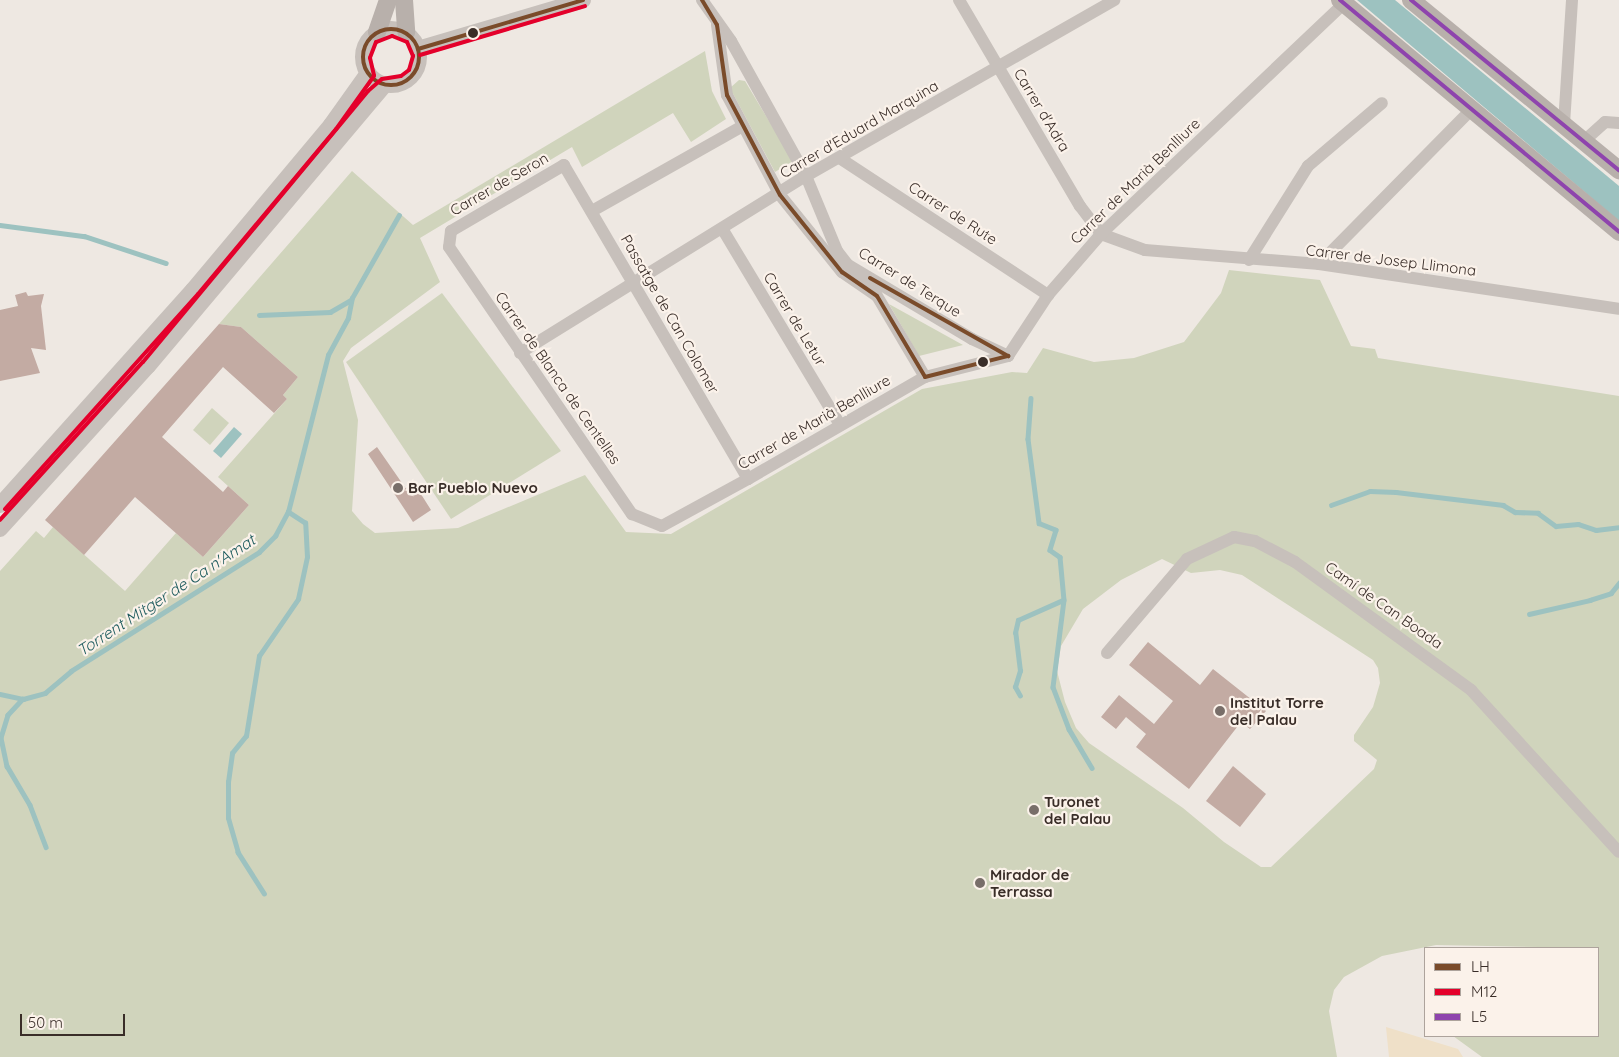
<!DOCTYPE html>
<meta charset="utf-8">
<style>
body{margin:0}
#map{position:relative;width:1619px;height:1057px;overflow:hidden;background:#eee8e2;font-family:Quicksand,sans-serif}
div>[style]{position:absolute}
.green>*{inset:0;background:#d0d4bc}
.sand>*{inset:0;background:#efe0c8}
.water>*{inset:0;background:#9dc2c0}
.stream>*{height:4.5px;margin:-2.25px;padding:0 2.25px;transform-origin:2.25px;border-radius:2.25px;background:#9dc2c0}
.building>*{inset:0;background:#c3aba3}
.minor>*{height:12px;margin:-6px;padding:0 6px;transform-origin:6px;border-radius:6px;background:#c7c0bb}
.tertiary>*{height:16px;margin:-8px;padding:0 8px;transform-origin:8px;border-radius:8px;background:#c7c0bb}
.tertiary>.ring{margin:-8px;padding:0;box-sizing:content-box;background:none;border:16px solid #c7c0bb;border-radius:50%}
.secondary>*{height:18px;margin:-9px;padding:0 9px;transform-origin:9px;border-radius:9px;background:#b8b0ab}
.bus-1>*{height:4px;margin:-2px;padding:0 2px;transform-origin:2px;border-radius:2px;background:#7a4b2a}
.bus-1>.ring{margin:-2px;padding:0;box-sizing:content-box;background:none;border:4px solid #7a4b2a;border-radius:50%}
.bus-2>*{height:4px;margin:-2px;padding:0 2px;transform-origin:2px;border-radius:2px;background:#e4002b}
.bus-3>*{height:4px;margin:-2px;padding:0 2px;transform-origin:2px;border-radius:2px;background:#8e44ad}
.dots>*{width:14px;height:14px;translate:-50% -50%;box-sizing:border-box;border:2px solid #fbf2ea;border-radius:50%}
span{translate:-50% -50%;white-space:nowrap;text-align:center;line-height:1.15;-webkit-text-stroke:4.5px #fbf2ea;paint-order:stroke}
.street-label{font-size:15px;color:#392d28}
.poi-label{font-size:15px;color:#392d28;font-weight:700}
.left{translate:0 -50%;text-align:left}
.water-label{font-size:16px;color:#1c5a5d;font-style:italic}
.legend{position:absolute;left:1424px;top:947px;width:175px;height:90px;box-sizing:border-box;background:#fbf2ea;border:1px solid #ada39c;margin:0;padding:6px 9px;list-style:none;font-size:15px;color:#392d28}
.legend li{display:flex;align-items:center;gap:10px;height:25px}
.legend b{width:25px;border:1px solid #ada39c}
.scale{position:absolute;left:20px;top:1014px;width:105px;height:22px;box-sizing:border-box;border:2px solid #392d28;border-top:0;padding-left:6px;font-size:15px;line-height:18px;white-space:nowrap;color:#392d28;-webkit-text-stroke:4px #fbf2ea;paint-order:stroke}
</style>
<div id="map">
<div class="green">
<div style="clip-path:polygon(evenodd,705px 51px,712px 91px,726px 119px,691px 142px,673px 113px,582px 167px,572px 147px,420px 238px,440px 282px,351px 348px,343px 361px,358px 420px,352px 511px,363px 524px,375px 533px,458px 528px,585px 475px,626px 532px,671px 534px,922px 389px,1012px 372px,1027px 373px,1043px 348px,1094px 362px,1134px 358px,1184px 342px,1221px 293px,1229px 270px,1320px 280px,1351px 346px,1375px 349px,1378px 358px,1619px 396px,1619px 1057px,1482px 1057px,1453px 1036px,1598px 1036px,1598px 948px,1436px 945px,1382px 956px,1344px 977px,1334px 990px,1329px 1011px,1337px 1057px,0 1057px,0 571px,36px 531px,44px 538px,53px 527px,125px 591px,176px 533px,203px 557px,249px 505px,218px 477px,287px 399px,283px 395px,298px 377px,241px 327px,219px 324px,352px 171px,413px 225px,705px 51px,1162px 559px,1191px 573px,1220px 570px,1242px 575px,1373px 660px,1378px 668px,1380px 683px,1373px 707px,1354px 735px,1354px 741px,1377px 760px,1374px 769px,1271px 867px,1261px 867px,1224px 842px,1183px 808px,1089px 743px,1076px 728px,1065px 702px,1057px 671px,1061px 646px,1083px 609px,1121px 580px,1162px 559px)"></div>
<div style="clip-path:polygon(739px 80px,745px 81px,793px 161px,775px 172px,730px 88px)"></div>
<div style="clip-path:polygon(442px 293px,561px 451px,451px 519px,346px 362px)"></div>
<div style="clip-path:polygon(889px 304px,963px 345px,919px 356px)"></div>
<div style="clip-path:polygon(212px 408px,229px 423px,210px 445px,193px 430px)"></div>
</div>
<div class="sand">
<div style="clip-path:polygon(1386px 1027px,1458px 1049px,1463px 1057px,1389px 1057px)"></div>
</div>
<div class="water">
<div style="clip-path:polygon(1357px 0,1395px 0,1619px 186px,1619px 221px)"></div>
<div style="clip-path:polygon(234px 427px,242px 434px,221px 458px,213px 451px)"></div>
</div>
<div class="stream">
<div style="left:0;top:225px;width:85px;rotate:7.5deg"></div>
<div style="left:84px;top:236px;width:86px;rotate:18.2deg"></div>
<div style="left:259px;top:315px;width:71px;rotate:-2.4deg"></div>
<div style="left:330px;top:312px;width:24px;rotate:-30deg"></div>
<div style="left:1031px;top:398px;width:41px;rotate:94.2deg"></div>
<div style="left:1028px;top:439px;width:85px;rotate:82.5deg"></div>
<div style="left:1039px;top:523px;width:18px;rotate:22deg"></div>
<div style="left:1056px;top:530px;width:21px;rotate:107deg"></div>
<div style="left:1050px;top:550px;width:12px;rotate:35deg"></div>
<div style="left:1060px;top:557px;width:43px;rotate:84.7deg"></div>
<div style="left:1064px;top:600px;width:88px;rotate:97.2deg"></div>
<div style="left:1053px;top:687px;width:45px;rotate:69.1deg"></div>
<div style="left:1069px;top:729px;width:45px;rotate:59.5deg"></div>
<div style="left:1331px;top:505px;width:41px;rotate:-19.7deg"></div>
<div style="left:1370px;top:491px;width:26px;rotate:2deg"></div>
<div style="left:1396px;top:492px;width:108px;rotate:6.9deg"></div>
<div style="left:1503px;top:505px;width:14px;rotate:30deg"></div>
<div style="left:1515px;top:512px;width:23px;rotate:2deg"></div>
<div style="left:1538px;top:513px;width:22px;rotate:36deg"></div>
<div style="left:1556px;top:526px;width:22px;rotate:-5deg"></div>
<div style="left:1578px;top:524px;width:19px;rotate:18deg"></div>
<div style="left:1596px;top:530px;width:23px;rotate:-7deg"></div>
<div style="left:1529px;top:614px;width:63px;rotate:-12.9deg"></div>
<div style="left:1590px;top:600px;width:22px;rotate:-18deg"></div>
<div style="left:1611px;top:593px;width:13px;rotate:-51deg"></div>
<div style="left:0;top:694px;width:24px;rotate:12deg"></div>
<div style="left:23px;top:699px;width:23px;rotate:-15deg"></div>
<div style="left:45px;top:693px;width:34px;rotate:-40deg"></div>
<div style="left:71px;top:671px;width:222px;rotate:-32.3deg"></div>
<div style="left:259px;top:552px;width:23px;rotate:-45deg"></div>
<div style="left:275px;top:536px;width:27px;rotate:-62deg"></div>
<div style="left:288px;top:512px;width:162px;rotate:-75.7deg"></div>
<div style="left:328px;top:355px;width:42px;rotate:-61.6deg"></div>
<div style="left:348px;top:318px;width:20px;rotate:-79deg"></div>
<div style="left:352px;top:298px;width:95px;rotate:-60.5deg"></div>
<div style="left:1020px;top:696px;width:10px;rotate:-119deg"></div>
<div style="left:1015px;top:687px;width:17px;rotate:-73deg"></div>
<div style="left:1020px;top:671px;width:38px;rotate:-97deg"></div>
<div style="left:1015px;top:633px;width:13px;rotate:-77deg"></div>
<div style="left:1018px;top:620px;width:49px;rotate:-24deg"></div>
<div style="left:23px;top:699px;width:22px;rotate:133deg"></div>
<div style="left:8px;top:715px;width:24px;rotate:107deg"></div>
<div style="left:1px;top:738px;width:29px;rotate:78deg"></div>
<div style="left:7px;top:766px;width:45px;rotate:59.5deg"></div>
<div style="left:30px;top:805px;width:45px;rotate:69.1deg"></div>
<div style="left:264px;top:894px;width:49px;rotate:-122.4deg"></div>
<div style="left:238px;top:853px;width:36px;rotate:-106deg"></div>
<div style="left:228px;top:818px;width:36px;rotate:-90deg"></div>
<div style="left:228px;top:782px;width:29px;rotate:-82deg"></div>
<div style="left:232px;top:753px;width:22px;rotate:-51deg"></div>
<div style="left:246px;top:736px;width:81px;rotate:-80.8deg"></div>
<div style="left:259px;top:656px;width:69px;rotate:-55.6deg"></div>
<div style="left:298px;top:599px;width:43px;rotate:-77.9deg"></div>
<div style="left:307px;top:557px;width:34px;rotate:-93deg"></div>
<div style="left:305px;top:523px;width:20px;rotate:-147deg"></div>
</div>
<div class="building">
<div style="clip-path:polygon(26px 292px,28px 296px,44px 294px,41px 306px,46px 350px,31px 348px,40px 373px,0 381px,0 310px,18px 306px,15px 295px)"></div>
<div style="clip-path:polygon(219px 324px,241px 327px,298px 377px,283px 395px,287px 399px,274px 413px,223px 367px,162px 437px,223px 492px,228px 486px,249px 505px,203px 557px,135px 497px,84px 555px,45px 520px)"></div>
<div style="clip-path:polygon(377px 447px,411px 496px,419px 491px,431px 510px,413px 522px,368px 454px)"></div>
<div style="clip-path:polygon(1148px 642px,1200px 685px,1213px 669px,1266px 711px,1250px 729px,1241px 722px,1189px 789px,1136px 747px,1146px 734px,1126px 717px,1116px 729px,1101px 717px,1119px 695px,1154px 724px,1173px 701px,1129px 665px)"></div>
<div style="clip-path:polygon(1233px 766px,1266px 794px,1240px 827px,1206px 801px)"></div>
</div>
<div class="minor">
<div style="left:702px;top:0;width:50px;rotate:54.7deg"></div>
<div style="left:731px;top:41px;width:154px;rotate:60.9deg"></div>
<div style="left:806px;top:176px;width:81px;rotate:67.5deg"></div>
<div style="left:837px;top:251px;width:18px;rotate:52deg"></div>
<div style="left:848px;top:265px;width:144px;rotate:30.8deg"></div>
<div style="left:972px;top:339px;width:40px;rotate:25deg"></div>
<div style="left:959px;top:0;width:239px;rotate:59.6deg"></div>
<div style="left:1080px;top:206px;width:35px;rotate:53deg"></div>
<div style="left:1101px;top:234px;width:47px;rotate:20deg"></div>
<div style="left:1145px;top:250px;width:175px;rotate:4.6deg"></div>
<div style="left:1319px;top:264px;width:303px;rotate:8.5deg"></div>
<div style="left:717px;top:25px;width:71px;rotate:81.9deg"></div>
<div style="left:727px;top:95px;width:113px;rotate:62.1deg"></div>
<div style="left:780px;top:195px;width:99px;rotate:51.2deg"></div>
<div style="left:842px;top:272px;width:42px;rotate:34.4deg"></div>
<div style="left:877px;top:296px;width:94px;rotate:59.3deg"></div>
<div style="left:1564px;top:124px;width:124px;rotate:-86.3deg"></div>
<div style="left:1584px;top:141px;width:28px;rotate:-42deg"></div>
<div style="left:1605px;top:122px;width:14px;rotate:4deg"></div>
<div style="left:841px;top:159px;width:248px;rotate:33.3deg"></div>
<div style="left:592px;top:211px;width:173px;rotate:-29.4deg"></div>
<div style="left:723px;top:230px;width:227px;rotate:59deg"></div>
<div style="left:1249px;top:260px;width:111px;rotate:-57.9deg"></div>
<div style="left:1308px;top:166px;width:97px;rotate:-40.4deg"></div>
<div style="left:1319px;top:264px;width:216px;rotate:-45.4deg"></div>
<div style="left:520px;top:353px;width:336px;rotate:-31.8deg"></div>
<div style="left:806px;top:176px;width:355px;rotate:-29.7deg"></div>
<div style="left:748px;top:479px;width:364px;rotate:-120.4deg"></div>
<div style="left:564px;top:165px;width:131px;rotate:149.7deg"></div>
<div style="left:451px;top:231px;width:16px;rotate:97deg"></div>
<div style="left:449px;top:247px;width:324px;rotate:55.6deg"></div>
<div style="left:632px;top:514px;width:32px;rotate:22deg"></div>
<div style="left:662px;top:526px;width:98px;rotate:-28.7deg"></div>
<div style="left:748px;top:479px;width:204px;rotate:-30deg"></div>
<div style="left:925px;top:377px;width:86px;rotate:-14.2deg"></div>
<div style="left:1008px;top:356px;width:73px;rotate:-56.7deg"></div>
<div style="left:1048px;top:295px;width:81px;rotate:-49deg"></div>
<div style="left:1101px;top:234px;width:335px;rotate:-43.5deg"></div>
<div style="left:1107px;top:653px;width:123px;rotate:-49.6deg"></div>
<div style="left:1187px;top:559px;width:52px;rotate:-25.1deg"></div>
<div style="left:1234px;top:537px;width:21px;rotate:11deg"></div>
<div style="left:1255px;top:541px;width:45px;rotate:27.7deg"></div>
<div style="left:1295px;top:562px;width:218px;rotate:36deg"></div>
<div style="left:1471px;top:690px;width:219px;rotate:47.6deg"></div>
</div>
<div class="tertiary">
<div class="ring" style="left:363px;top:29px;width:40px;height:40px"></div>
<div style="left:418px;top:49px;width:172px;rotate:-16.5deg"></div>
<div style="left:0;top:505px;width:289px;rotate:-48.1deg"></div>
<div style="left:193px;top:290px;width:215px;rotate:-50.1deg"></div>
<div style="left:331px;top:125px;width:64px;rotate:-54.6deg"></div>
<div style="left:0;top:529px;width:220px;rotate:-47.8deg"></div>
<div style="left:148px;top:366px;width:368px;rotate:-49.9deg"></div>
</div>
<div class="secondary">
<div style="left:404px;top:0;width:32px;rotate:86deg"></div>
<div style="left:1340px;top:0;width:363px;rotate:39.7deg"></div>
<div style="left:1411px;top:0;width:269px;rotate:39.3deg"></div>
<div style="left:377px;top:32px;width:34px;rotate:-71deg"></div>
</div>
<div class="bus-1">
<div style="left:702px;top:0;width:29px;rotate:59deg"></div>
<div style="left:717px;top:25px;width:71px;rotate:81.9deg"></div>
<div style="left:727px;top:95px;width:113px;rotate:62.1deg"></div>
<div style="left:780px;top:195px;width:99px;rotate:51.2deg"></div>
<div style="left:842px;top:272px;width:42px;rotate:34.4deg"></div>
<div style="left:877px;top:296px;width:94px;rotate:59.3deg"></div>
<div style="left:925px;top:377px;width:86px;rotate:-14.2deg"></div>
<div class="ring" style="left:363px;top:29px;width:52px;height:52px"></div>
<div style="left:418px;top:49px;width:172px;rotate:-16.5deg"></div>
<div style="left:870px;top:278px;width:159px;rotate:29.5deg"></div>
</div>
<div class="bus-2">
<div style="left:420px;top:55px;width:172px;rotate:-16.5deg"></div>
<div style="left:0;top:520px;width:213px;rotate:-47.9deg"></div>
<div style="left:143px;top:362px;width:352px;rotate:-50.3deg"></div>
<div style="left:368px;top:91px;width:18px;rotate:-41deg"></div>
<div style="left:382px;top:79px;width:19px;rotate:-9deg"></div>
<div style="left:401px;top:76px;width:10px;rotate:-37deg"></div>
<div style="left:409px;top:70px;width:15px;rotate:-74deg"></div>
<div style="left:413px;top:56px;width:15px;rotate:-113deg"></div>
<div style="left:407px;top:42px;width:16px;rotate:-158deg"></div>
<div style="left:392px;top:36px;width:17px;rotate:159deg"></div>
<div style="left:376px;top:42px;width:17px;rotate:111deg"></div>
<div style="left:370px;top:58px;width:18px;rotate:77deg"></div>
<div style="left:374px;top:76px;width:65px;rotate:125.6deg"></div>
<div style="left:336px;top:129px;width:215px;rotate:129.9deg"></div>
<div style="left:198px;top:294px;width:289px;rotate:131.9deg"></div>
</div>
<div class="bus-3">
<div style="left:1340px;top:0;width:363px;rotate:39.7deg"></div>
<div style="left:1411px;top:0;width:269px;rotate:39.3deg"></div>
</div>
<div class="dots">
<div style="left:473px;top:33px;background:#392d28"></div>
<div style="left:983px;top:362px;background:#392d28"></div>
<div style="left:398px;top:488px;background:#786e69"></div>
<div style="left:1220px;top:711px;background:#786e69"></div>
<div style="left:1034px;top:810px;background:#786e69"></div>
<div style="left:980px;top:883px;background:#786e69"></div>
</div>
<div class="street-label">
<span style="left:1042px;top:110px;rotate:59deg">Carrer d'Adra</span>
<span style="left:859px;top:129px;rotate:-30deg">Carrer d'Eduard Marquina</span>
<span style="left:1135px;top:181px;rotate:-44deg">Carrer de Marià Benlliure</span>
<span style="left:499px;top:184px;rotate:-30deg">Carrer de Seron</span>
<span style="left:953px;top:213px;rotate:33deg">Carrer de Rute</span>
<span style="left:1391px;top:260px;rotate:7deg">Carrer de Josep Llimona</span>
<span style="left:910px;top:282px;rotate:32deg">Carrer de Terque</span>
<span style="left:670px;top:314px;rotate:60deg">Passatge de Can Colomer</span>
<span style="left:795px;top:319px;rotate:59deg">Carrer de Letur</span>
<span style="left:558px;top:378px;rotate:55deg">Carrer de Blanca de Centelles</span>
<span style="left:814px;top:422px;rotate:-30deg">Carrer de Marià Benlliure</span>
<span style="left:1384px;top:605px;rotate:35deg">Camí de Can Boada</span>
</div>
<div class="poi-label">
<span class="left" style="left:408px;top:488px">Bar Pueblo Nuevo</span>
<span class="left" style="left:1230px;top:711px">Institut Torre<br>del Palau</span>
<span class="left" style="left:1044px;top:810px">Turonet<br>del Palau</span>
<span class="left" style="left:990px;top:883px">Mirador de<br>Terrassa</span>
</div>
<div class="water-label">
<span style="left:166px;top:595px;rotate:-33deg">Torrent Mitger de Ca n'Amat</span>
</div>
<ul class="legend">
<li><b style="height:6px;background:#7a4b2a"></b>LH</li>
<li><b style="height:6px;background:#e4002b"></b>M12</li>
<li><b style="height:6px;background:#8e44ad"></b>L5</li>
</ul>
<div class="scale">50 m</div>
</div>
